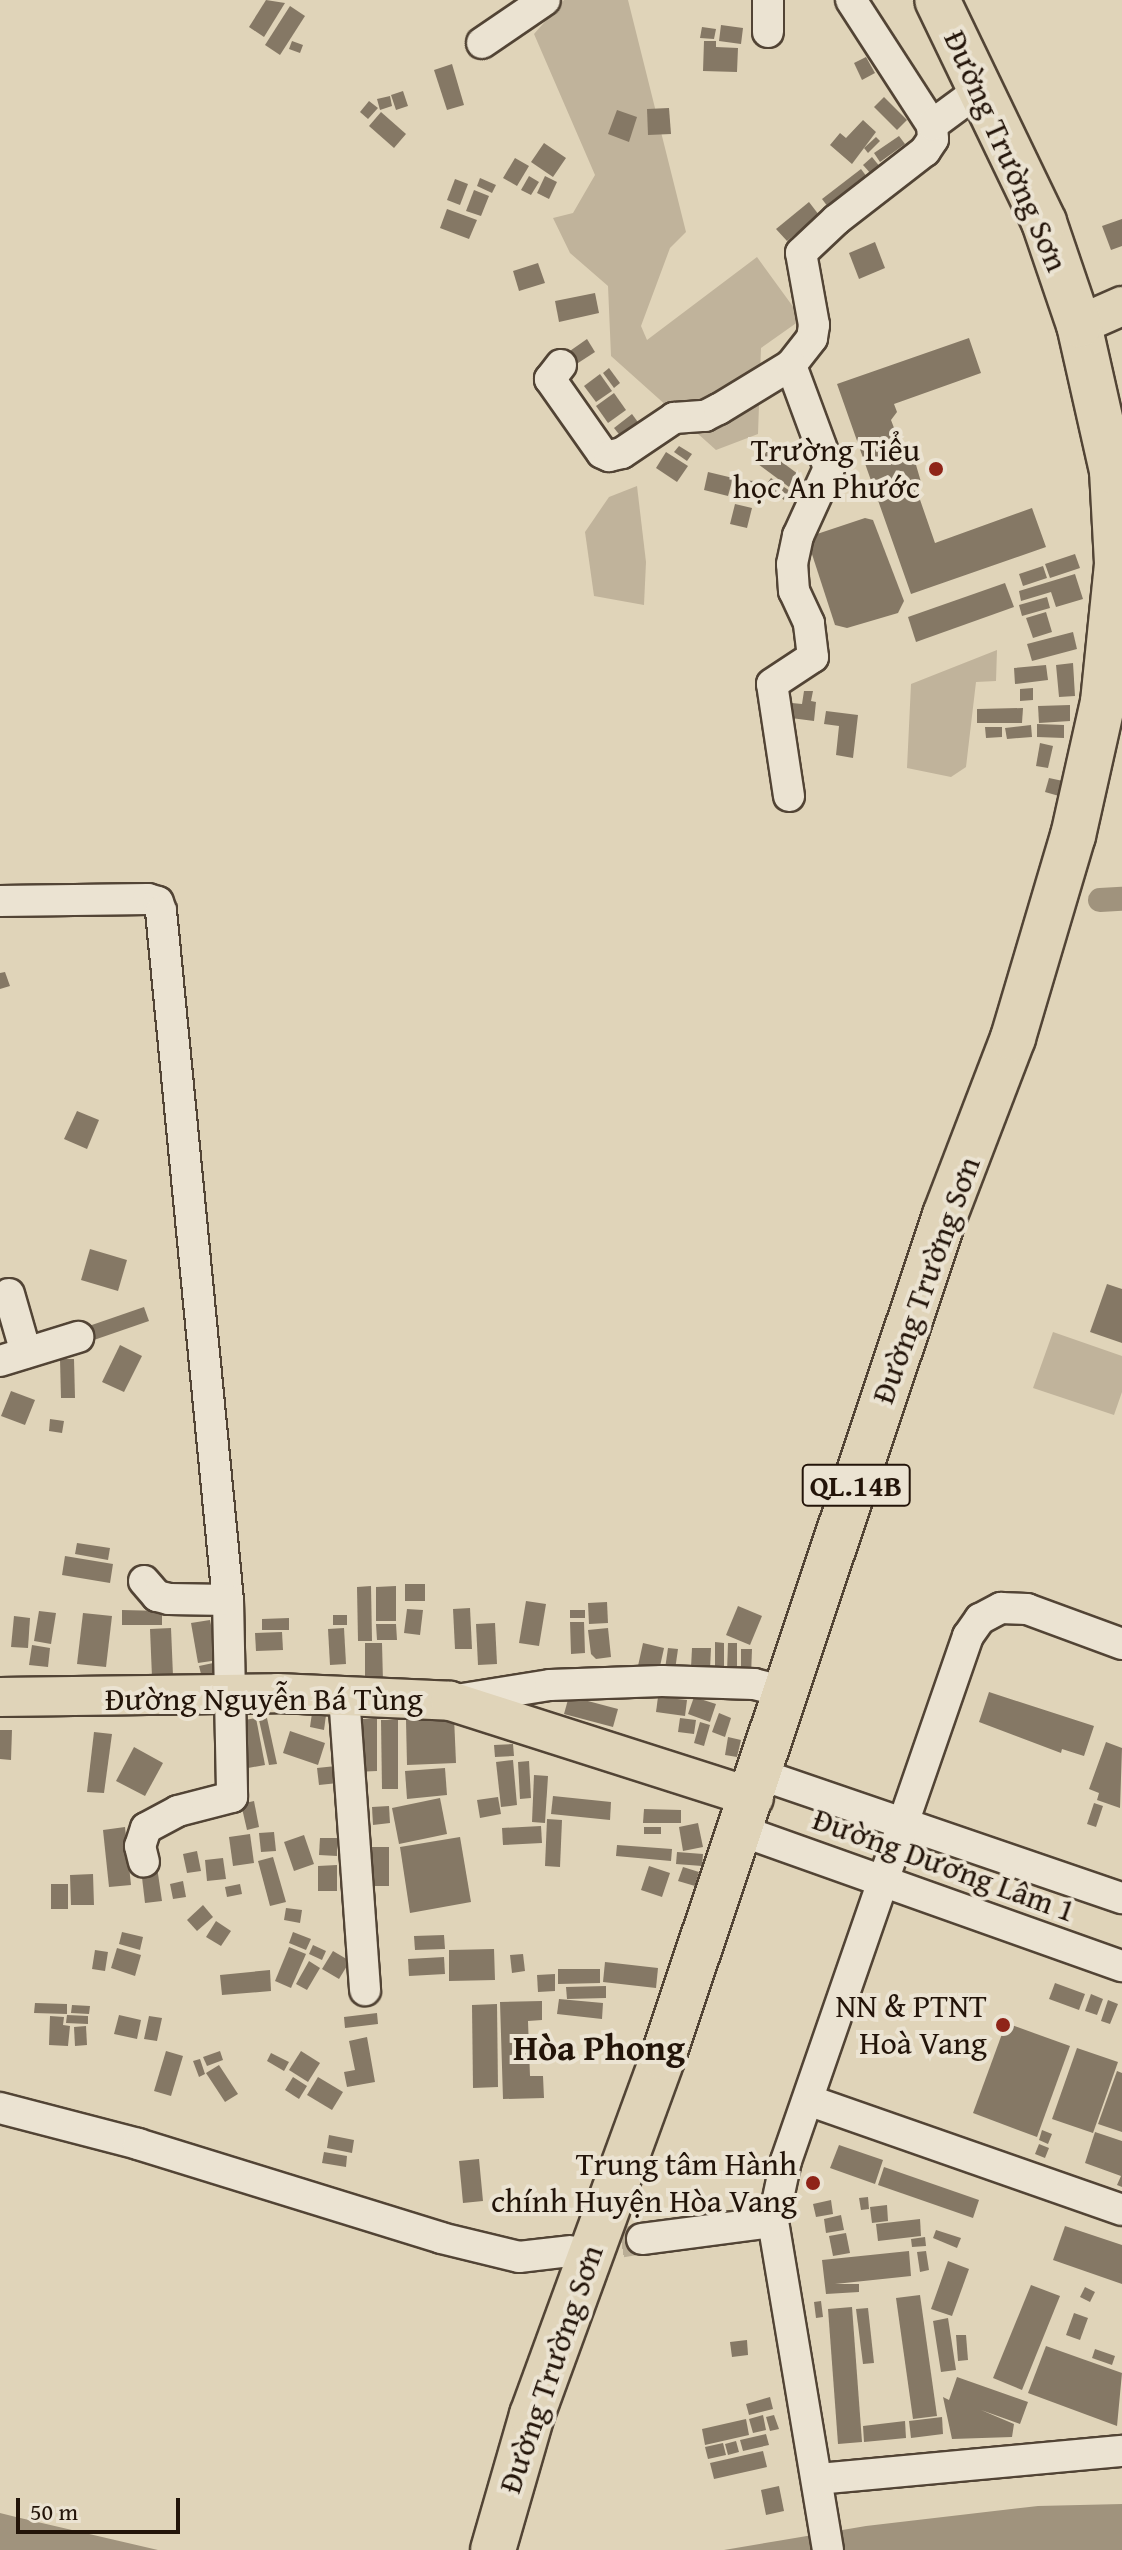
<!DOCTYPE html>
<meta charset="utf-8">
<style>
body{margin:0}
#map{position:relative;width:1122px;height:2550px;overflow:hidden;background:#e0d4b9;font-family:"Gentium Book Plus",serif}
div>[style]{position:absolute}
.green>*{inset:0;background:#c0b39b}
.water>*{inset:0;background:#a0937d}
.canal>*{height:24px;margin:-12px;padding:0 12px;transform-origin:12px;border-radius:12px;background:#a0937d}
.building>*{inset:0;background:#857865}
.minor-tunnel>*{height:30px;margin-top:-15px;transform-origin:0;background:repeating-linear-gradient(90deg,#baae96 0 30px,transparent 0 45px)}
.roads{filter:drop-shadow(2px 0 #524435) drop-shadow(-2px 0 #524435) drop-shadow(0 2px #524435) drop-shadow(0 -2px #524435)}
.minor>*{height:30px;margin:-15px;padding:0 15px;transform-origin:15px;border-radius:15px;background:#ebe3d2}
.major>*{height:38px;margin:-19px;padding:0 19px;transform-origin:19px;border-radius:19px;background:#e0d4b9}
.highway>*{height:44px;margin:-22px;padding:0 22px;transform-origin:22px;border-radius:22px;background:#e0d4b9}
.dots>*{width:22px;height:22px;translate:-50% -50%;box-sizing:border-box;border:4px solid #ebe3d2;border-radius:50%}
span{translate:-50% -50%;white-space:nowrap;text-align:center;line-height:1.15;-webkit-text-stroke:8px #ebe3d2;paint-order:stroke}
.shield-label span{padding:2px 6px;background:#ebe3d2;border:2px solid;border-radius:6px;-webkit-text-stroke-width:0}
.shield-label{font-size:30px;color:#231409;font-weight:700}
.street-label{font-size:32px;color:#231409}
.poi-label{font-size:32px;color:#231409}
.right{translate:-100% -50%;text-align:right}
.quarter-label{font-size:36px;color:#231409;font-weight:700}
.scale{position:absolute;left:16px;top:2498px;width:164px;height:36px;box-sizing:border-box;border:4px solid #231409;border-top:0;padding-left:10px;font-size:24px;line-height:28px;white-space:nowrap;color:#231409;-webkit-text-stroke:6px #ebe3d2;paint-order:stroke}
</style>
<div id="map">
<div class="green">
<div style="clip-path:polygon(564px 0,628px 0,686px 232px,670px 248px,641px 326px,647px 340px,757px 257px,802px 319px,761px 348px,758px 434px,716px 450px,611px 356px,608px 286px,570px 253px,553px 218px,573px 213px,595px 175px,534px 34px)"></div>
<div style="clip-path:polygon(637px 486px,646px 562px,644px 605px,594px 596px,585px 532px,609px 497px)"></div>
<div style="clip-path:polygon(997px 650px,996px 681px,976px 682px,966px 767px,951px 777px,907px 768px,911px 684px)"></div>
<div style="clip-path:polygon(1053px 1332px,1122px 1356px,1122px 1392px,1114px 1415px,1033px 1388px)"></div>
</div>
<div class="water">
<div style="clip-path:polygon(1122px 2504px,1122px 2550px,724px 2550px,866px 2526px,1038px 2506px)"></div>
<div style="clip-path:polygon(0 2513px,16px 2517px,158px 2550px,0 2550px)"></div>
</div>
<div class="canal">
<div style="left:1100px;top:900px;width:22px;rotate:-3deg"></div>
</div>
<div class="building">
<div style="clip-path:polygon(266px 0,285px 3px,264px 37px,249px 27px)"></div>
<div style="clip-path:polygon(290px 6px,305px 16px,280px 55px,265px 45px)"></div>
<div style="clip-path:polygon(721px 25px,743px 28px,741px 44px,719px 41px)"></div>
<div style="clip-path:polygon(702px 27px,716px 29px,714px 39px,700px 38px)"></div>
<div style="clip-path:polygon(292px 41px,303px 45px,300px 53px,289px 49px)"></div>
<div style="clip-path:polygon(704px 41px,716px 41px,716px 47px,738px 48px,737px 72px,703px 71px)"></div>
<div style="clip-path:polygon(866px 57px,875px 73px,862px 80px,854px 63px)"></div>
<div style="clip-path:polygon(452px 64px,464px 105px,447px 110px,434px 70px)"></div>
<div style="clip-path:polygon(403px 91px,408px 106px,396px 110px,391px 95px)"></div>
<div style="clip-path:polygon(390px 96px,392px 106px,380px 110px,377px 99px)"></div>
<div style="clip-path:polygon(884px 97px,907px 120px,897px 130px,874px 107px)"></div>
<div style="clip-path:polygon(369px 101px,378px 108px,368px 119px,360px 112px)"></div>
<div style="clip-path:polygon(669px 108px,671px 134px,648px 135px,647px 109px)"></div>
<div style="clip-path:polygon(617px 110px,637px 117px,629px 142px,608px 134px)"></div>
<div style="clip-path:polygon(381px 112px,406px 134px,394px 148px,369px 126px)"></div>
<div style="clip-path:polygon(863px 120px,876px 132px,852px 164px,830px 145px,840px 133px,846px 138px)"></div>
<div style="clip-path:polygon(899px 136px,905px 144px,880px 162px,874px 153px)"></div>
<div style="clip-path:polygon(876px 137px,880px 141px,868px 153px,864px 148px)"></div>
<div style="clip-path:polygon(544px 143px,566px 158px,553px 177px,531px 162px)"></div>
<div style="clip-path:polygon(872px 157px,881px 168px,872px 175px,863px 165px)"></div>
<div style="clip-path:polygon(515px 158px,529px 166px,517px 186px,503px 178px)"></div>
<div style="clip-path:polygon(861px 169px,870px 181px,831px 211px,822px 199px)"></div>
<div style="clip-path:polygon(529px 176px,539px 182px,531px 195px,521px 190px)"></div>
<div style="clip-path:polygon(545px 176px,557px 182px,549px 199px,537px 193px)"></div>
<div style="clip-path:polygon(480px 178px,496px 185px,492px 193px,477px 186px)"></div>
<div style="clip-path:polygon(455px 179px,468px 184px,460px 205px,447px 200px)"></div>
<div style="clip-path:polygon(474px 190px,489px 196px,481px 216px,466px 211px)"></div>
<div style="clip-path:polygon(809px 202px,819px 215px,787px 241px,776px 229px)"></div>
<div style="clip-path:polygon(447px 209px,477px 220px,469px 239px,440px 228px)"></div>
<div style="clip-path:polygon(1122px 219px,1122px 246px,1111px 250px,1102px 226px)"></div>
<div style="clip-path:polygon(875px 242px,885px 268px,859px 279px,849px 253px)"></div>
<div style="clip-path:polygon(538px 263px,545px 283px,519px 291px,513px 271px)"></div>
<div style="clip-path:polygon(595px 293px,599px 313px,559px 322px,555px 301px)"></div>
<div style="clip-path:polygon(969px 338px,981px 373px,894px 404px,897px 412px,891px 420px,904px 454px,914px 458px,921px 482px,917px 491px,935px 543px,1032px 508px,1046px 547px,911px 594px,837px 384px)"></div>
<div style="clip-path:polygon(587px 339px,595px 352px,575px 365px,567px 353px)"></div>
<div style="clip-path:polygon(609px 368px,620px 383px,614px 388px,603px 373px)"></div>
<div style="clip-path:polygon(600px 374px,612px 391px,596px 402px,584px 386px)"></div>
<div style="clip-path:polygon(614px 393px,626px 410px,608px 423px,596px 406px)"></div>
<div style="clip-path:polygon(632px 414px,640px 425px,622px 438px,614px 428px)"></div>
<div style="clip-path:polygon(679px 446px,692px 454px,687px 461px,674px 452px)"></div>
<div style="clip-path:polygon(767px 451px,798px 474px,789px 487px,758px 464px)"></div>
<div style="clip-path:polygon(666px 452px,688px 466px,677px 482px,656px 468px)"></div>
<div style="clip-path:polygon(708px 472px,733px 478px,728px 496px,704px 490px)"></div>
<div style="clip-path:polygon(771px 478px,790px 491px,784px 500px,765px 486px)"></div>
<div style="clip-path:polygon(737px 480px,755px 481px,754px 494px,736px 492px)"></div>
<div style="clip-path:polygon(735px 504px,752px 508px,747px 528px,730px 524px)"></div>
<div style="clip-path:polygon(865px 518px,873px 520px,904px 601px,898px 613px,847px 628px,835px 625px,809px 545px,814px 535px)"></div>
<div style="clip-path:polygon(1075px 554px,1080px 568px,1050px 578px,1045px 564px)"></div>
<div style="clip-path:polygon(1043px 566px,1047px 578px,1023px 586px,1019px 574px)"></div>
<div style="clip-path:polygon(1075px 574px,1083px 599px,1056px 607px,1051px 592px,1021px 601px,1019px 591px)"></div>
<div style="clip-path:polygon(1005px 583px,1014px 607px,916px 642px,908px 617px)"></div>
<div style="clip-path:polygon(1047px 597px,1050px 608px,1022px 616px,1019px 605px)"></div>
<div style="clip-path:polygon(1046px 612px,1052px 632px,1033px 638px,1026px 618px)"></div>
<div style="clip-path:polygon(1073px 632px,1077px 649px,1032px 661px,1027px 644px)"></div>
<div style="clip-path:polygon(1073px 663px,1075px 696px,1059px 697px,1056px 665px)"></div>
<div style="clip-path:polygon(1046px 665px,1048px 680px,1015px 684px,1014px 668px)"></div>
<div style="clip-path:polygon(1033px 688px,1033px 700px,1020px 701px,1020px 689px)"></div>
<div style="clip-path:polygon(804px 691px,813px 691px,811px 701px,816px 702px,814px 721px,791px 718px,792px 703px,802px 704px)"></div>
<div style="clip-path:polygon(1070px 705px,1070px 721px,1039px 723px,1038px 706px)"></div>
<div style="clip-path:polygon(1023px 708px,1022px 723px,977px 723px,977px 709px)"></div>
<div style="clip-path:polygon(826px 711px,858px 715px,853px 758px,836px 755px,839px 726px,824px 724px)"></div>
<div style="clip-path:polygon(1037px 724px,1064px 725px,1064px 738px,1037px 737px)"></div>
<div style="clip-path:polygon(1031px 725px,1032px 737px,1007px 739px,1005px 728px)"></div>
<div style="clip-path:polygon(985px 727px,1002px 727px,1002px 737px,986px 738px)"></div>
<div style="clip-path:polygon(1040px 743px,1053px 746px,1048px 768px,1036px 766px)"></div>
<div style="clip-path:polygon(1049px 778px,1063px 781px,1059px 796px,1045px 792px)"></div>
<div style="clip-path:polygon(5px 972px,10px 986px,0 989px,0 973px)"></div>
<div style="clip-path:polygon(77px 1111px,99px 1120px,87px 1149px,64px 1139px)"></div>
<div style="clip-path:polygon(90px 1249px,127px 1260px,118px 1291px,81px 1280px)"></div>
<div style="clip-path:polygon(1107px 1284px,1122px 1289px,1122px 1343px,1090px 1332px)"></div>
<div style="clip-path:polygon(144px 1307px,149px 1321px,91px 1341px,86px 1327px)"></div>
<div style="clip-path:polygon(120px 1345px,142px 1356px,124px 1392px,102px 1382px)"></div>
<div style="clip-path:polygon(60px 1359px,74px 1359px,75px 1398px,61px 1398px)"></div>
<div style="clip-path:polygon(11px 1391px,35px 1400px,25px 1425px,1px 1416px)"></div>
<div style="clip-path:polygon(50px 1419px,64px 1421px,62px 1433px,49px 1431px)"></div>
<div style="clip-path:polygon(77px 1543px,110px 1548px,108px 1560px,75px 1554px)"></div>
<div style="clip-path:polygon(65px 1556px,113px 1564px,110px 1583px,62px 1575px)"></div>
<div style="clip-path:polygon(405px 1584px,425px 1584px,425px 1601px,405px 1601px)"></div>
<div style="clip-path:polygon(371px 1586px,372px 1641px,358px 1641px,357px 1587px)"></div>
<div style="clip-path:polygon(396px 1586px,396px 1621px,376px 1621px,376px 1587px)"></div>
<div style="clip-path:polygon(526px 1601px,546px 1604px,539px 1646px,519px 1643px)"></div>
<div style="clip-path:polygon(607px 1602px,608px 1623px,589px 1624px,588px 1603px)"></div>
<div style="clip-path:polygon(738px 1606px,762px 1616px,750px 1645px,726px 1635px)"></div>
<div style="clip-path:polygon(470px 1608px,472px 1649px,455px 1649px,453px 1609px)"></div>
<div style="clip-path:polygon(407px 1609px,423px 1610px,420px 1635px,404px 1633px)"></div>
<div style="clip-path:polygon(122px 1610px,162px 1611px,162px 1625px,122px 1625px)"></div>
<div style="clip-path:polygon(570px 1610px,585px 1610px,585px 1618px,570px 1618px)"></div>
<div style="clip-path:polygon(39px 1611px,56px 1613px,51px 1644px,34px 1641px)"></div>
<div style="clip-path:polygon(83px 1613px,112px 1616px,106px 1667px,77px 1664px)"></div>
<div style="clip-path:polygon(333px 1615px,347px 1615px,347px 1625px,333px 1625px)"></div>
<div style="clip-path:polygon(14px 1616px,30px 1618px,28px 1648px,11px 1647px)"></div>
<div style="clip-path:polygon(289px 1618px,289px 1630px,262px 1630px,262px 1619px)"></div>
<div style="clip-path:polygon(210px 1620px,218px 1660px,198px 1663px,191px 1623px)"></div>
<div style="clip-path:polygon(570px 1622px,584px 1622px,585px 1653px,571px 1654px)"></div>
<div style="clip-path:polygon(495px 1623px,497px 1664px,478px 1665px,476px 1624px)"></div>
<div style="clip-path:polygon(376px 1624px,396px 1624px,397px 1640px,377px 1640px)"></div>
<div style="clip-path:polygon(171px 1628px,173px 1676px,152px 1677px,150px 1629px)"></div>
<div style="clip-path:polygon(344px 1628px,346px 1664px,330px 1665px,328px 1629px)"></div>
<div style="clip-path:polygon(608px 1628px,611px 1657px,596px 1659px,591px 1654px,588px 1630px)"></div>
<div style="clip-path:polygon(282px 1632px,283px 1650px,256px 1651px,255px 1633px)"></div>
<div style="clip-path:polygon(715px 1642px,724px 1643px,724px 1667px,715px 1667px)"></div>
<div style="clip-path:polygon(365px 1643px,382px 1643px,383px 1682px,365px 1682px)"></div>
<div style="clip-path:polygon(643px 1643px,664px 1648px,659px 1671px,638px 1666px)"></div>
<div style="clip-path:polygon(728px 1643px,737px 1643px,737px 1673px,727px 1673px)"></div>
<div style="clip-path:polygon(32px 1645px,50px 1648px,48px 1667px,29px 1665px)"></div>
<div style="clip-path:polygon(668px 1648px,678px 1649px,675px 1670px,665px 1669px)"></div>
<div style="clip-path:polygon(692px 1648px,711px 1648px,710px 1669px,691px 1668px)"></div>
<div style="clip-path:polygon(741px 1649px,752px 1649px,751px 1676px,741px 1676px)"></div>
<div style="clip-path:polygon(218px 1662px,222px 1677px,203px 1682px,199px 1666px)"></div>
<div style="clip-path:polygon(989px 1692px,1094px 1726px,1084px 1756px,1062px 1749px,1061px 1753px,979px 1722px)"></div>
<div style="clip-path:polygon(569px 1696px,618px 1709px,613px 1727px,564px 1714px)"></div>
<div style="clip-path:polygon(658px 1697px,687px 1700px,685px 1716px,656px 1712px)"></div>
<div style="clip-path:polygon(694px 1697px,716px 1704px,710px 1722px,688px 1714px)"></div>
<div style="clip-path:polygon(312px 1713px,326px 1715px,324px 1730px,310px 1727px)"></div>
<div style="clip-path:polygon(719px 1713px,731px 1718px,725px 1737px,712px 1732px)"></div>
<div style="clip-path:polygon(454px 1717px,456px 1763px,407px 1765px,406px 1720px)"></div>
<div style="clip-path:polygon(256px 1718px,265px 1765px,248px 1768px,239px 1721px)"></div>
<div style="clip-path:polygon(267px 1718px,277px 1764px,269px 1765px,259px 1720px)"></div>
<div style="clip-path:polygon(680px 1718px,696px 1720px,694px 1734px,678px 1732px)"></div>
<div style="clip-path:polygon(354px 1719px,377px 1719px,377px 1771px,354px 1772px)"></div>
<div style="clip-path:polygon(381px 1720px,398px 1720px,398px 1789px,382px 1789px)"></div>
<div style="clip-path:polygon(700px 1722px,710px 1725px,704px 1746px,694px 1743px)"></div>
<div style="clip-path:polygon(0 1730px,12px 1730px,11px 1760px,0 1759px)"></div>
<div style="clip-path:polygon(290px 1731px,325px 1743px,318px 1765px,283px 1753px)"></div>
<div style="clip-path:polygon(94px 1732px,112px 1734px,104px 1793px,87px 1792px)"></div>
<div style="clip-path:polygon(728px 1737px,741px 1740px,737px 1757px,725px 1755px)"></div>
<div style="clip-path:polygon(1106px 1742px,1122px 1748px,1120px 1808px,1097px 1800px,1099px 1793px,1089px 1789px)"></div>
<div style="clip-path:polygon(513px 1744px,514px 1756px,495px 1757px,494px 1745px)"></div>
<div style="clip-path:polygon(134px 1747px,163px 1763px,145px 1796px,116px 1781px)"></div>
<div style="clip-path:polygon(513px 1760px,517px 1805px,501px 1807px,496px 1762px)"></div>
<div style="clip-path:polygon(529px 1761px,531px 1798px,520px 1799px,518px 1762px)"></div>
<div style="clip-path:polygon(336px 1766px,338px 1783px,319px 1785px,317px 1768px)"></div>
<div style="clip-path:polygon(445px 1768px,447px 1795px,407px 1799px,405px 1771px)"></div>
<div style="clip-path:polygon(534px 1775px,548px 1776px,545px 1823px,532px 1822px)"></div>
<div style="clip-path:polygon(553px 1796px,611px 1802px,610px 1820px,551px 1814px)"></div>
<div style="clip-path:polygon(498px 1797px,501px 1814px,480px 1818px,477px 1800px)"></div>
<div style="clip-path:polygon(440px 1798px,447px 1834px,399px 1844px,392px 1808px)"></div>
<div style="clip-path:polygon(254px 1801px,259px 1827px,247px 1830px,241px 1804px)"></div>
<div style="clip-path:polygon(1094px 1803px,1103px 1806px,1096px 1827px,1087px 1824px)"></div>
<div style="clip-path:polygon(389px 1806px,390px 1823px,373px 1825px,372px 1807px)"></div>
<div style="clip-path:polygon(644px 1809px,681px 1810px,681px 1823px,643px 1823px)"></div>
<div style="clip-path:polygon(547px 1819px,562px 1820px,560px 1867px,545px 1866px)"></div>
<div style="clip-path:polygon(698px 1823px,703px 1847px,683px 1851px,679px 1827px)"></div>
<div style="clip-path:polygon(541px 1826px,542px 1843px,503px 1845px,502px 1828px)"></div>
<div style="clip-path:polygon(125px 1827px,131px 1885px,109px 1887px,103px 1830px)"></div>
<div style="clip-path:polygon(644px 1827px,661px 1827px,661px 1834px,644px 1834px)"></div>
<div style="clip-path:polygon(274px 1832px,276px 1851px,261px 1852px,259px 1833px)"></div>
<div style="clip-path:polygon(250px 1834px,254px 1863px,233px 1866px,229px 1837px)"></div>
<div style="clip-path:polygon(304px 1835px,314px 1864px,294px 1871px,284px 1842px)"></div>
<div style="clip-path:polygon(460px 1837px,471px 1902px,410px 1913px,400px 1847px)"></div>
<div style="clip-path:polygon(320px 1838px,337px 1838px,337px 1856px,319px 1855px)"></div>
<div style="clip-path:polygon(617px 1845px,672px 1849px,671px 1861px,616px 1856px)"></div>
<div style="clip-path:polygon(369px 1847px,389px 1847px,389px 1886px,368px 1886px)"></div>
<div style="clip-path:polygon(197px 1851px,201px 1871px,187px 1873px,183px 1854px)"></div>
<div style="clip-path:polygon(677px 1852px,703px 1854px,702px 1866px,676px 1864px)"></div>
<div style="clip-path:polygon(273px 1857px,286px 1902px,270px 1906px,258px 1861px)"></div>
<div style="clip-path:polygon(223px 1858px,226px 1879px,207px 1881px,205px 1860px)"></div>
<div style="clip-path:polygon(337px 1865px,337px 1891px,318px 1891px,318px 1866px)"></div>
<div style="clip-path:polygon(649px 1866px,670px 1873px,662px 1897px,641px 1890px)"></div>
<div style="clip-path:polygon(157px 1867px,162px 1901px,145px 1903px,141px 1869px)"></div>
<div style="clip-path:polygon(683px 1867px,699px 1872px,695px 1886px,678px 1881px)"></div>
<div style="clip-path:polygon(93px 1874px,94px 1905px,71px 1905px,70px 1875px)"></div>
<div style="clip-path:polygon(183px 1881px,186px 1897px,173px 1899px,170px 1884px)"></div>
<div style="clip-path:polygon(51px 1884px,68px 1884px,68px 1909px,51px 1909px)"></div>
<div style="clip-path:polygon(240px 1884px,242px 1894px,227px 1897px,225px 1887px)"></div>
<div style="clip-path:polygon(203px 1905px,213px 1917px,197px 1931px,187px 1920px)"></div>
<div style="clip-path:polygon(286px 1908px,302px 1910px,300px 1923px,284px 1920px)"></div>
<div style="clip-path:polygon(216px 1921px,231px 1931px,221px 1946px,206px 1937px)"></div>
<div style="clip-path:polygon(122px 1932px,143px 1937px,140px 1950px,119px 1944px)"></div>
<div style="clip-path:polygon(293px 1932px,311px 1939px,306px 1950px,289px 1943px)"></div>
<div style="clip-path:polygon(444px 1935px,445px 1949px,415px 1950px,414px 1936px)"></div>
<div style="clip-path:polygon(313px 1945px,326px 1951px,322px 1960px,309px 1954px)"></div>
<div style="clip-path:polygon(289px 1947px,306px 1954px,291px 1988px,275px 1981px)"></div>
<div style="clip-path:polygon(117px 1948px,141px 1955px,135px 1976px,111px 1968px)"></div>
<div style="clip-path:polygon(494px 1949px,495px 1980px,449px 1981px,449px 1950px)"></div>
<div style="clip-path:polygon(95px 1950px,108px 1952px,105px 1971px,92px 1969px)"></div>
<div style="clip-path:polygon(333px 1951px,350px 1961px,339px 1979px,322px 1969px)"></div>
<div style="clip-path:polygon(523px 1954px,525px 1971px,512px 1973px,510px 1955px)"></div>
<div style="clip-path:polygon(444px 1957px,445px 1974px,409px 1976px,408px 1959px)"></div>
<div style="clip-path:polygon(309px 1961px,320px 1968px,307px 1990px,296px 1984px)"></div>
<div style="clip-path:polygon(605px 1962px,658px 1968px,656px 1988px,603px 1982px)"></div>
<div style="clip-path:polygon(558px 1969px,600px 1969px,600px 1983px,558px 1984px)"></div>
<div style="clip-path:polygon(270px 1970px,271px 1991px,222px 1995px,220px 1975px)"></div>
<div style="clip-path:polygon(555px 1974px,555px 1991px,538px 1992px,537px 1975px)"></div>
<div style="clip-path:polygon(1055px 1983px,1085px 1994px,1079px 2010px,1049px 1999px)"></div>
<div style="clip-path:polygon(606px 1986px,606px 1998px,567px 1999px,566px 1987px)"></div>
<div style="clip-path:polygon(1091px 1994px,1103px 1999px,1097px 2015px,1085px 2011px)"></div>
<div style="clip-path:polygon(559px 1999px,603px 2003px,602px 2019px,557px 2014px)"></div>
<div style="clip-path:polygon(1108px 2000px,1118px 2004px,1110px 2024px,1101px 2021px)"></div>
<div style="clip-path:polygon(542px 2001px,542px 2020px,528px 2021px,530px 2076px,543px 2076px,544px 2098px,503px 2099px,500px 2002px)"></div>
<div style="clip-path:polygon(35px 2003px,67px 2004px,67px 2014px,34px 2013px)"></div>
<div style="clip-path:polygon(497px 2004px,498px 2087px,473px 2088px,472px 2005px)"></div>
<div style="clip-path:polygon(72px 2005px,90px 2006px,89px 2014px,71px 2013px)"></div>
<div style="clip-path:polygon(377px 2013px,378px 2024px,345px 2028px,344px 2017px)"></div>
<div style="clip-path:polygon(67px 2015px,88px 2016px,88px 2024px,66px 2023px)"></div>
<div style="clip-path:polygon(119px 2015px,141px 2020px,137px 2039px,114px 2034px)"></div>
<div style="clip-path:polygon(50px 2016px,64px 2017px,63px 2025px,70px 2026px,68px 2046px,49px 2045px)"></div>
<div style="clip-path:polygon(149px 2016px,162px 2018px,157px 2041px,144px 2039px)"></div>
<div style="clip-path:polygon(1006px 2023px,1070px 2046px,1037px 2137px,973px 2113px)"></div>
<div style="clip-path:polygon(86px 2026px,87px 2045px,75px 2046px,74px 2027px)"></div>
<div style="clip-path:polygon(367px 2037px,375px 2082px,347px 2087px,344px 2072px,355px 2070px,349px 2041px)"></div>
<div style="clip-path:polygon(1077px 2048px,1118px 2062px,1093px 2133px,1052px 2119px)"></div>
<div style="clip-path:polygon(166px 2051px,183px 2056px,171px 2096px,154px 2091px)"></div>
<div style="clip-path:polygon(220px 2051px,223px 2060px,207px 2066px,203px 2057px)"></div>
<div style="clip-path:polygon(301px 2051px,320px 2063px,308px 2082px,289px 2070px)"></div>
<div style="clip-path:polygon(271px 2053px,289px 2062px,284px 2071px,267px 2061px)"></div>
<div style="clip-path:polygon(200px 2059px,205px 2074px,199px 2077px,193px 2061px)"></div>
<div style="clip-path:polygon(219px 2065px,238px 2094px,225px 2102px,206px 2073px)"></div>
<div style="clip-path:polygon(1117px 2071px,1122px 2073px,1122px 2132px,1098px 2124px)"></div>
<div style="clip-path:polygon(293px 2077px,307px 2086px,299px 2099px,285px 2090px)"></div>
<div style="clip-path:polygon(318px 2077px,343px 2092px,332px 2110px,307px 2095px)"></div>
<div style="clip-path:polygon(1042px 2130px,1052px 2134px,1048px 2144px,1039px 2140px)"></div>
<div style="clip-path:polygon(1095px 2132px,1122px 2141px,1122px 2187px,1117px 2185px,1121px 2176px,1085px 2163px)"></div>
<div style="clip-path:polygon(329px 2135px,354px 2140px,352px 2153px,327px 2148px)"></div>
<div style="clip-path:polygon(1039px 2144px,1049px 2148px,1045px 2158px,1035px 2154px)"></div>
<div style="clip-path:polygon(839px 2145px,883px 2160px,875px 2184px,830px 2168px)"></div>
<div style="clip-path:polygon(324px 2152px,347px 2156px,346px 2167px,322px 2163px)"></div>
<div style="clip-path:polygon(479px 2159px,483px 2201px,463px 2203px,459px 2161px)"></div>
<div style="clip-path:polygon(884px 2167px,979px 2200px,973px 2218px,878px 2185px)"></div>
<div style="clip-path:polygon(868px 2197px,869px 2209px,861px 2210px,859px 2198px)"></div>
<div style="clip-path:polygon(831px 2200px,833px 2214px,816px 2217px,813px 2204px)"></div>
<div style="clip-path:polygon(887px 2205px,888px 2221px,872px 2223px,870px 2207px)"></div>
<div style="clip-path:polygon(841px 2215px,844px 2230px,826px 2233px,824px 2219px)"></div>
<div style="clip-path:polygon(920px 2219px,921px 2236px,878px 2241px,876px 2224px)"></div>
<div style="clip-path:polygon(1065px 2226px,1122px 2245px,1122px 2284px,1053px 2260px)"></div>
<div style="clip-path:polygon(936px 2230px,961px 2238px,957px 2248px,933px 2238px)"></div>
<div style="clip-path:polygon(846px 2233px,850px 2253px,833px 2256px,829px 2236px)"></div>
<div style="clip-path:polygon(925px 2237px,926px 2246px,912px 2247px,911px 2239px)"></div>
<div style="clip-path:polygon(909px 2251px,911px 2276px,835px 2284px,859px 2284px,859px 2292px,826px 2294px,822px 2260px)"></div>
<div style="clip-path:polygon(926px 2251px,929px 2270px,920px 2272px,917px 2252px)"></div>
<div style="clip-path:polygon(948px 2261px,969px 2269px,952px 2316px,931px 2309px)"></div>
<div style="clip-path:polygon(1031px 2285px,1060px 2296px,1022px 2390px,993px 2378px)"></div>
<div style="clip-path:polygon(1085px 2287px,1095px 2292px,1090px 2302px,1080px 2297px)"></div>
<div style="clip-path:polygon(920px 2295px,937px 2416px,913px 2419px,896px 2298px)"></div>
<div style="clip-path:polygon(821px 2301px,823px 2317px,816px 2318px,814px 2302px)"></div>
<div style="clip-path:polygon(852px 2307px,862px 2442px,838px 2444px,828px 2309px)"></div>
<div style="clip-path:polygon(868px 2308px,874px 2363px,863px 2364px,856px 2309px)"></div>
<div style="clip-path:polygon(1074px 2313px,1088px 2318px,1080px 2340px,1066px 2335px)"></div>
<div style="clip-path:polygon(948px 2318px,956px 2370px,941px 2372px,933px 2321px)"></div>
<div style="clip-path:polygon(956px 2335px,966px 2335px,968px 2360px,958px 2361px)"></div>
<div style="clip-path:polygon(747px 2340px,748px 2355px,732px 2357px,730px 2342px)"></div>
<div style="clip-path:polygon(1046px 2346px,1122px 2373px,1117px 2426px,1028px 2393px)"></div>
<div style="clip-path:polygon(1095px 2349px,1115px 2356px,1112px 2365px,1092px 2358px)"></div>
<div style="clip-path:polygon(957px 2377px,1028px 2402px,1020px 2424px,981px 2410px,1014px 2424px,1012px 2437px,952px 2439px,943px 2397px,949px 2400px)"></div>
<div style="clip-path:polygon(770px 2397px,773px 2409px,749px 2415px,746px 2404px)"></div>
<div style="clip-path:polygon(763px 2415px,766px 2430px,753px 2433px,749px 2419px)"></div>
<div style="clip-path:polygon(774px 2415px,779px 2429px,770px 2431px,766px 2417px)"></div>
<div style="clip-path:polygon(942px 2417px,943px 2434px,911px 2438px,909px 2421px)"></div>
<div style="clip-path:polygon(746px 2419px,749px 2435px,705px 2445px,702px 2429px)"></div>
<div style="clip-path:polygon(905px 2421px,906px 2438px,864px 2442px,863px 2426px)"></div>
<div style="clip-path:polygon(766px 2434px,769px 2445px,743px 2451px,740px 2440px)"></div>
<div style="clip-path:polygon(736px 2441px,739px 2452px,728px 2455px,725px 2444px)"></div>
<div style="clip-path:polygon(723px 2443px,726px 2455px,708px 2459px,705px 2447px)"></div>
<div style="clip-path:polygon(763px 2451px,767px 2467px,714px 2479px,710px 2463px)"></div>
<div style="clip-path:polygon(779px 2486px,784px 2511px,766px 2515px,761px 2490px)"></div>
</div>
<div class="minor-tunnel">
<div style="left:577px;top:2250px;width:66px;rotate:-9.6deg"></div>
</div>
<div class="roads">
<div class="minor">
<div style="left:851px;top:0;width:149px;rotate:57.1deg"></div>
<div style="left:768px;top:32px;width:32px;rotate:-90deg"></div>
<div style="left:482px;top:43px;width:76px;rotate:-34.3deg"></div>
<div style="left:561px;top:365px;width:18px;rotate:128deg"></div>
<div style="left:550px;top:379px;width:90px;rotate:54.9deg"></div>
<div style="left:602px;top:453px;width:8px;rotate:23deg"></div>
<div style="left:609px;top:456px;width:13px;rotate:-13deg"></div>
<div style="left:622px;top:453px;width:63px;rotate:-33.9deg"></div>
<div style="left:674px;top:418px;width:31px;rotate:-4deg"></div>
<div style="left:705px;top:416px;width:16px;rotate:-27deg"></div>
<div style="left:719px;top:409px;width:84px;rotate:-31.4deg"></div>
<div style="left:791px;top:365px;width:34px;rotate:-52deg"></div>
<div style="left:812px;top:338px;width:13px;rotate:-81deg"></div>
<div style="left:814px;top:325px;width:73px;rotate:-100.2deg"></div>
<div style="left:801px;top:253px;width:48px;rotate:-43.3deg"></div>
<div style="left:836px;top:220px;width:113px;rotate:-37.8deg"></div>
<div style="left:925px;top:151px;width:14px;rotate:-56deg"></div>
<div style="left:933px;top:139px;width:14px;rotate:-94deg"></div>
<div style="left:932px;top:125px;width:62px;rotate:-36.5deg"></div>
<div style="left:789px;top:796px;width:113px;rotate:-98.6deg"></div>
<div style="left:772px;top:684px;width:49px;rotate:-33.4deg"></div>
<div style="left:813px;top:657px;width:34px;rotate:-97deg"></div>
<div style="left:809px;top:623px;width:35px;rotate:-115deg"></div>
<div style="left:794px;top:591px;width:27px;rotate:-94deg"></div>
<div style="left:792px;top:564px;width:29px;rotate:-78deg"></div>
<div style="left:798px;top:536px;width:75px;rotate:-65.5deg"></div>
<div style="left:829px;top:468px;width:110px;rotate:-110.3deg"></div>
<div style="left:0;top:901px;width:148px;rotate:-0.8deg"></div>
<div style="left:148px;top:899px;width:10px;rotate:17deg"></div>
<div style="left:158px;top:902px;width:9px;rotate:72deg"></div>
<div style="left:161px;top:911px;width:692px;rotate:84.45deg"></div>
<div style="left:228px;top:1600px;width:197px;rotate:88.8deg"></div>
<div style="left:232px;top:1797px;width:56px;rotate:165.5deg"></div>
<div style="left:178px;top:1811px;width:36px;rotate:152deg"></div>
<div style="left:146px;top:1828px;width:19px;rotate:108deg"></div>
<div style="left:140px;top:1846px;width:16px;rotate:76deg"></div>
<div style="left:9px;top:1294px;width:61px;rotate:73.9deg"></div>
<div style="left:0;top:1361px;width:82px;rotate:-17.1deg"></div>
<div style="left:144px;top:1581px;width:20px;rotate:49deg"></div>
<div style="left:157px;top:1596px;width:12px;rotate:14deg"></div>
<div style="left:169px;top:1599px;width:59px;rotate:1deg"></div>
<div style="left:344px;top:1696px;width:295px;rotate:85.9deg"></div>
<div style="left:450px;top:1701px;width:101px;rotate:-9.1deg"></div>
<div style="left:550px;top:1685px;width:112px;rotate:-2deg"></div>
<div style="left:662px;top:1681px;width:92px;rotate:1.9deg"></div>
<div style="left:754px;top:1684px;width:36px;rotate:14deg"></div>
<div style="left:762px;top:1775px;width:380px;rotate:18.9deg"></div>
<div style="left:742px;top:1831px;width:403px;rotate:19.6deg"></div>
<div style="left:808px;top:2100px;width:333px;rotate:19.3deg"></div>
<div style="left:0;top:2108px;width:143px;rotate:14.6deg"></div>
<div style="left:138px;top:2144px;width:317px;rotate:17.2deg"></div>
<div style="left:441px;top:2238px;width:80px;rotate:13.7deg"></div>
<div style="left:519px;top:2257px;width:51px;rotate:-6.7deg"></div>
<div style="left:642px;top:2239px;width:132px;rotate:-7.4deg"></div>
<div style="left:818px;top:2479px;width:305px;rotate:-5.3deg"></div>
<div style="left:828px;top:2550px;width:333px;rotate:-99.5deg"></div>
<div style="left:773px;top:2222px;width:62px;rotate:-78deg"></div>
<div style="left:786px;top:2161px;width:556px;rotate:-70.88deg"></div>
<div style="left:968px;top:1636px;width:21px;rotate:-55deg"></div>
<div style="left:980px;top:1619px;width:24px;rotate:-28deg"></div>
<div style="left:1001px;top:1608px;width:26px;rotate:2deg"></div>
<div style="left:1027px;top:1609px;width:101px;rotate:20.2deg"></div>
</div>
<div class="major">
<div style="left:1079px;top:325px;width:47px;rotate:-23.8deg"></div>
<div style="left:0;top:1697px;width:277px;rotate:-0.8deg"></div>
<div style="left:277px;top:1693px;width:173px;rotate:2.6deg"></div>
<div style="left:450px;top:1701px;width:319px;rotate:17.7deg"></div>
</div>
<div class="highway">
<div style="left:493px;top:2550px;width:141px;rotate:-73.9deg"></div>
<div style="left:532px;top:2415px;width:381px;rotate:-69.9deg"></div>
<div style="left:663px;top:2057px;width:888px;rotate:-71.48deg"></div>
<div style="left:945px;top:1215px;width:190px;rotate:-69deg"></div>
<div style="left:1013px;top:1038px;width:211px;rotate:-73.5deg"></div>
<div style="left:1073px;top:836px;width:137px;rotate:-77.4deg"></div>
<div style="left:1103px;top:702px;width:140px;rotate:-84.2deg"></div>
<div style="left:1117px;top:563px;width:92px;rotate:-93.1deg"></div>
<div style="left:1112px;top:471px;width:150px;rotate:-102.7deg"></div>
<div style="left:1079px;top:325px;width:109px;rotate:-108.8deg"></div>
<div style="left:1044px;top:222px;width:246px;rotate:-115.7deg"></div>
</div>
</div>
<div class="dots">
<div style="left:936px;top:469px;background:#8f2418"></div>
<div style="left:1003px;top:2025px;background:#8f2418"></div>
<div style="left:813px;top:2183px;background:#8f2418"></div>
</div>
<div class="shield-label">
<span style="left:856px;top:1485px">QL.14B</span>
</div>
<div class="street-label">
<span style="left:1006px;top:151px;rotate:66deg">Đường Trường Sơn</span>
<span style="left:926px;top:1280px;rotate:-70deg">Đường Trường Sơn</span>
<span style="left:264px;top:1699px">Đường Nguyễn Bá Tùng</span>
<span style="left:944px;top:1865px;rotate:20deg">Đường Dương Lâm 1</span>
<span style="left:551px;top:2369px;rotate:-71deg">Đường Trường Sơn</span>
</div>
<div class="poi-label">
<span class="right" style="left:920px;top:469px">Trường Tiểu<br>học An Phước</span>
<span class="right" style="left:987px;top:2025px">NN &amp; PTNT<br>Hoà Vang</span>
<span class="right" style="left:797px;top:2183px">Trung tâm Hành<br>chính Huyện Hòa Vang</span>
</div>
<div class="quarter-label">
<span style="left:599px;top:2047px">Hòa Phong</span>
</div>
<div class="scale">50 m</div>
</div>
